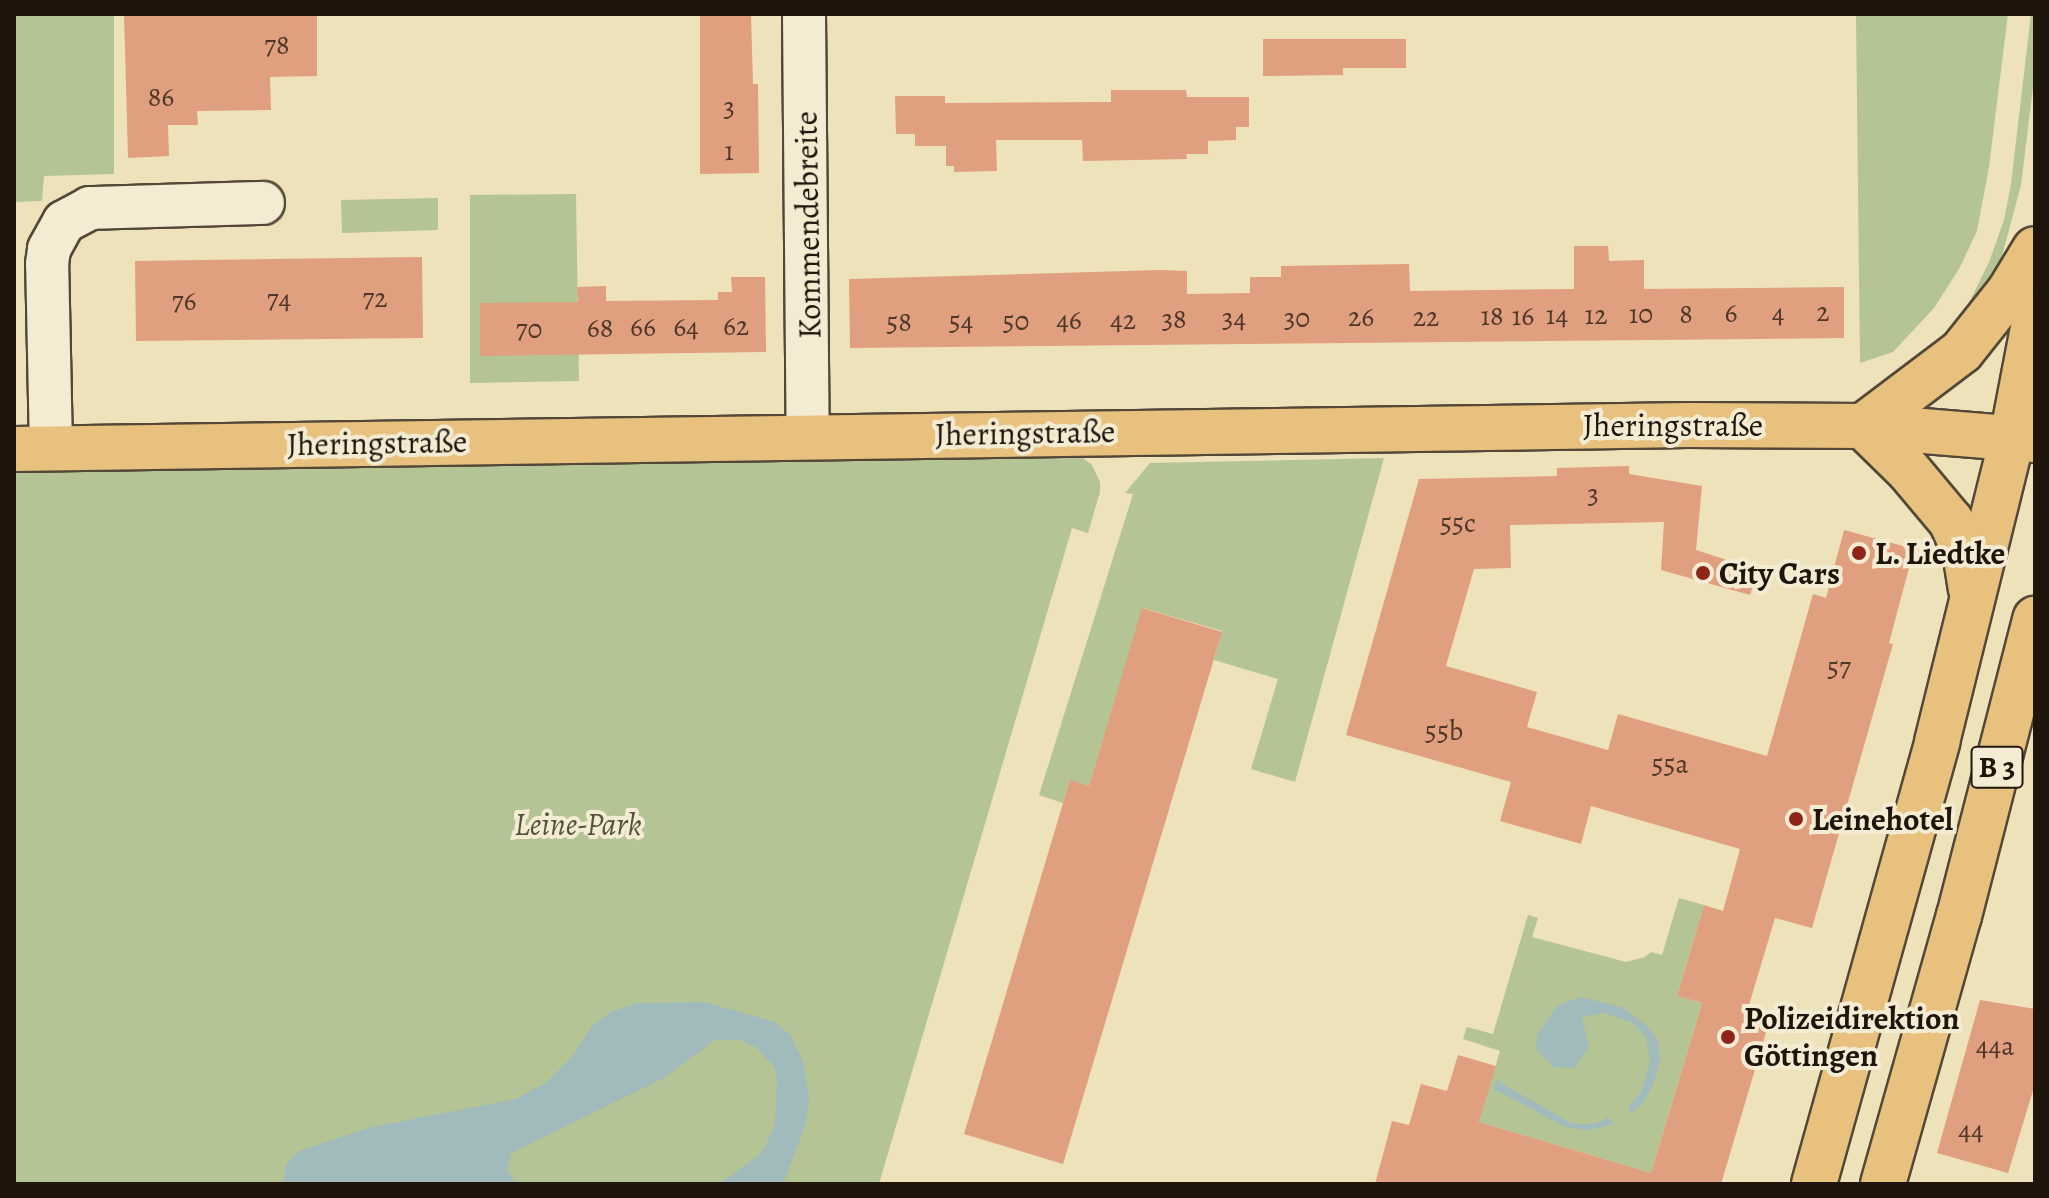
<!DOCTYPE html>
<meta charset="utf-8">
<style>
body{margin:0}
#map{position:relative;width:2049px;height:1198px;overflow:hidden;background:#eee2ba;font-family:Alegreya,serif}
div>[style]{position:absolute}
.green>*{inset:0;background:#b4c494}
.water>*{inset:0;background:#a1babc}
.building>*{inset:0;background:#e09f7f}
.roads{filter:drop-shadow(2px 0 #534838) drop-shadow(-2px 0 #534838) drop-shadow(0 2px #534838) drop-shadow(0 -2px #534838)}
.minor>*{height:42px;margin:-21px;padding:0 21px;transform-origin:21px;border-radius:21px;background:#f4ecd2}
.major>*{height:44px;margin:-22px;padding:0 22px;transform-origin:22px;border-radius:22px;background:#e7c17d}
.dots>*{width:22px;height:22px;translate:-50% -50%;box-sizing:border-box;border:4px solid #f4ecd2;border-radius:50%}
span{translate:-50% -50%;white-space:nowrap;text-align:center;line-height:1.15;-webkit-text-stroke:8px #f4ecd2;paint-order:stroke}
.number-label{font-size:28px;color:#4f382a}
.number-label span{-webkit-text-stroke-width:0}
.shield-label span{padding:2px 6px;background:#f4ecd2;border:2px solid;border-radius:6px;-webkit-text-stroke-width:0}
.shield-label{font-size:30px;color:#1f150d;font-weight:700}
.street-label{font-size:32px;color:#1f150d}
.poi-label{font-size:32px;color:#1f150d;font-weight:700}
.left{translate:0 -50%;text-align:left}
.park-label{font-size:32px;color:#53523c;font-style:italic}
.frame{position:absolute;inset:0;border:16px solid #1f150d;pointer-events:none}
</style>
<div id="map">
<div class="green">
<div style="clip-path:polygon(14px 14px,114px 14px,114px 174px,44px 176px,42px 201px,14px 202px)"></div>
<div style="clip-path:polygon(1856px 14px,2008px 14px,1989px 167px,1977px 231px,1959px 269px,1934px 308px,1893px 352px,1860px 363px)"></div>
<div style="clip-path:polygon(2031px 14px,2035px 14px,2035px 71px,2021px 185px,1999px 267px,1973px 315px,1966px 309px,1989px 262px,2004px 220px,2011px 184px)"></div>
<div style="clip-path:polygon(576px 194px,579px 381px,470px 383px,470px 195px)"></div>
<div style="clip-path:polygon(438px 198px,438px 230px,342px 233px,341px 200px)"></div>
<div style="clip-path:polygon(1079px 455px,1092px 465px,1100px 482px,1100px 492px,1088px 533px,1072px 528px,879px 1184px,14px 1184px,14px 471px)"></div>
<div style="clip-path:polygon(1384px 458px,1295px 782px,1251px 769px,1278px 679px,1214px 660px,1222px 631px,1143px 608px,1089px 786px,1070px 781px,1063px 803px,1039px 795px,1133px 494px,1125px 493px,1150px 463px)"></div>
<div style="clip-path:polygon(1679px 898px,1704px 905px,1677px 996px,1702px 1003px,1651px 1173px,1479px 1122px,1500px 1051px,1463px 1039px,1467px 1027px,1493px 1034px,1528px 915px,1538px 918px,1532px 937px,1626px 962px,1645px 957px,1651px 952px,1662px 955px)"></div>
</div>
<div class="water">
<div style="clip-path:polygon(1580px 997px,1622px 1007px,1647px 1026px,1658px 1041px,1660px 1060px,1653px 1084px,1644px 1102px,1631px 1114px,1628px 1108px,1641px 1092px,1650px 1062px,1646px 1038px,1633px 1023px,1604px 1013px,1582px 1017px,1589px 1047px,1574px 1068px,1553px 1067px,1536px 1049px,1538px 1033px,1557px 1006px)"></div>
<div style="clip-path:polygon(704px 1002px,775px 1022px,790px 1035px,803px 1061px,809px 1096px,806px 1123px,783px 1184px,719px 1184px,759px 1155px,767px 1143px,775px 1123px,777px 1085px,775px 1068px,757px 1048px,740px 1040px,715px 1040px,664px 1078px,511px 1153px,507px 1169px,516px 1184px,283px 1184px,286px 1165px,299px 1151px,368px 1128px,515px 1099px,546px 1083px,572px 1057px,592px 1026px,611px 1012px,637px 1003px)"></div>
<div style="clip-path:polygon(1496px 1080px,1573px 1124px,1594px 1124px,1608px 1117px,1613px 1124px,1590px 1130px,1565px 1127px,1494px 1089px)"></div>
</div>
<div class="building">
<div style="clip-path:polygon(124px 14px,317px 14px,317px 76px,270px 77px,271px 110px,197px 111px,198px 125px,168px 125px,169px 156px,128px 158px)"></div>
<div style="clip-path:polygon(700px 14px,751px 14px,753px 84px,758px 84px,759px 173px,700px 174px)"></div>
<div style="clip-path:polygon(1263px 39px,1406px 39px,1406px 68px,1343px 68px,1343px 75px,1263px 76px)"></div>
<div style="clip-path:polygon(1111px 90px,1186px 90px,1187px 97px,1249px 97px,1249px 127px,1236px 127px,1236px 140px,1208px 141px,1208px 154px,1186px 154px,1187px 159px,1083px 161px,1082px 140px,996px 140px,997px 171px,954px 172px,954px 166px,946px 166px,946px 146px,915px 146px,915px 134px,896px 134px,895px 96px,945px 96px,945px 103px,1111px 102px)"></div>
<div style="clip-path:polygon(1574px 246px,1608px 246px,1609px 261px,1644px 260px,1644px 289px,1844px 287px,1844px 338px,850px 348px,849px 279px,1161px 270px,1187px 271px,1187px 294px,1250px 293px,1250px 277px,1281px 277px,1281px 266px,1409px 264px,1410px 291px,1574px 289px)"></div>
<div style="clip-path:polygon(422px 257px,423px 338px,136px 341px,135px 261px)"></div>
<div style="clip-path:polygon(731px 277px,765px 277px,766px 352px,480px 356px,480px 303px,578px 302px,577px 287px,606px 286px,606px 301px,718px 300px,718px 292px,732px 292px)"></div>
<div style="clip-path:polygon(1629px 466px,1629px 474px,1702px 486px,1696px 550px,1758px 570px,1750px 595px,1661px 570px,1664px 522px,1510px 525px,1511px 568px,1474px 569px,1446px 666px,1537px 692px,1527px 727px,1608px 750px,1618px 714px,1767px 756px,1813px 594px,1826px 598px,1844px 530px,1914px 549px,1889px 643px,1893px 644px,1812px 928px,1775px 918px,1747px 1012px,1770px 1019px,1721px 1184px,1375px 1184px,1392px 1121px,1409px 1125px,1421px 1084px,1447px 1091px,1458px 1055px,1496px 1066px,1479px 1122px,1651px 1173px,1702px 1003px,1677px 996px,1704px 905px,1723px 911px,1740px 849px,1591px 806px,1581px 844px,1500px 821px,1511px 782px,1346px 735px,1419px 479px,1557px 476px,1557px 468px)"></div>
<div style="clip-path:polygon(1142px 608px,1222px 632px,1063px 1164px,964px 1134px,1070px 780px,1089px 786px)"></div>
<div style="clip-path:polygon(1980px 1000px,2035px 1009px,2035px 1084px,2008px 1173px,1937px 1153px)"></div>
</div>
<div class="roads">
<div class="minor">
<div style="left:804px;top:14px;width:422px;rotate:89.5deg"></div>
<div style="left:51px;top:448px;width:184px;rotate:-91.2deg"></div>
<div style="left:47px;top:264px;width:15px;rotate:-82deg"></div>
<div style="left:49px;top:249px;width:31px;rotate:-61deg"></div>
<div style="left:64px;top:222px;width:30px;rotate:-28deg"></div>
<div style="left:90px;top:208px;width:173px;rotate:-1.7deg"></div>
</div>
<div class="major">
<div style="left:1863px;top:426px;width:124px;rotate:-37.1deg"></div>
<div style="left:1962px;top:351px;width:75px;rotate:-51.5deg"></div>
<div style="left:2009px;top:292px;width:50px;rotate:-58.8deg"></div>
<div style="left:1863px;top:426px;width:64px;rotate:44.4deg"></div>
<div style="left:1909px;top:471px;width:65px;rotate:50deg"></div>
<div style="left:1951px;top:521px;width:34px;rotate:66deg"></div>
<div style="left:1965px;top:552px;width:37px;rotate:81deg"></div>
<div style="left:14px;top:449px;width:1675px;rotate:-0.82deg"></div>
<div style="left:1689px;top:425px;width:174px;rotate:0.3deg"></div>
<div style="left:1863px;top:426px;width:173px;rotate:4.7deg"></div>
<div style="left:1814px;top:1184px;width:459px;rotate:-74.4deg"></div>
<div style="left:1937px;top:742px;width:313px;rotate:-76.1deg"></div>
<div style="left:2012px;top:438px;width:123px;rotate:-79.2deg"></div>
<div style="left:1883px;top:1184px;width:279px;rotate:-74.2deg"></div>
<div style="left:1959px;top:916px;width:307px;rotate:-75.6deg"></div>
</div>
</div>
<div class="dots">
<div style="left:1859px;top:553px;background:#8f2418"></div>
<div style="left:1703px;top:573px;background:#8f2418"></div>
<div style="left:1796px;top:819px;background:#8f2418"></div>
<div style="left:1728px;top:1037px;background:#8f2418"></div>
</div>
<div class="number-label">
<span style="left:277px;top:45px">78</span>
<span style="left:161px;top:97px">86</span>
<span style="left:729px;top:107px">3</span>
<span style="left:729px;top:151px">1</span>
<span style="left:375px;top:298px">72</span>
<span style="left:279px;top:299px">74</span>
<span style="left:184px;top:301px">76</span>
<span style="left:1823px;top:312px">2</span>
<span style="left:1731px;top:313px">6</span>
<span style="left:1778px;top:313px">4</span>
<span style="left:1641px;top:314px">10</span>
<span style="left:1686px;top:314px">8</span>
<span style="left:1557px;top:315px">14</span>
<span style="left:1596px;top:315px">12</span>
<span style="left:1492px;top:316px">18</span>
<span style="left:1523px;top:316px">16</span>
<span style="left:1361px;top:317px">26</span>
<span style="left:1426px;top:317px">22</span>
<span style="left:1234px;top:318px">34</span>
<span style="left:1297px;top:318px">30</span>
<span style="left:1174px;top:319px">38</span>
<span style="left:1069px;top:320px">46</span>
<span style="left:1123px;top:320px">42</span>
<span style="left:961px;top:321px">54</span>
<span style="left:1016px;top:321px">50</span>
<span style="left:899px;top:322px">58</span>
<span style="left:736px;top:326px">62</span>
<span style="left:643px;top:327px">66</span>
<span style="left:686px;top:327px">64</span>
<span style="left:600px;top:328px">68</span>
<span style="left:529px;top:329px">70</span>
<span style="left:1593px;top:494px">3</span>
<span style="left:1458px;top:523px">55c</span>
<span style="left:1839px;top:667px">57</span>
<span style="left:1444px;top:731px">55b</span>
<span style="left:1670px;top:764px">55a</span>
<span style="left:1995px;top:1046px">44a</span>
<span style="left:1971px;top:1130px">44</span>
</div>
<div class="shield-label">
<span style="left:1997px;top:767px">B 3</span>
</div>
<div class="street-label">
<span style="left:808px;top:225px;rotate:-91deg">Kommendebreite</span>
<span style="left:1673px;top:425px">Jheringstraße</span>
<span style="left:1025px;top:433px;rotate:-1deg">Jheringstraße</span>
<span style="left:377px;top:443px;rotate:-1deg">Jheringstraße</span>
</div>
<div class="poi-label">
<span class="left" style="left:1875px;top:553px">L. Liedtke</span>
<span class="left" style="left:1719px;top:573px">City Cars</span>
<span class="left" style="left:1812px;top:819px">Leinehotel</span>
<span class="left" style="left:1744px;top:1037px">Polizeidirektion<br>Göttingen</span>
</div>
<div class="park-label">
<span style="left:578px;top:824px">Leine-Park</span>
</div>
<div class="frame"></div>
</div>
